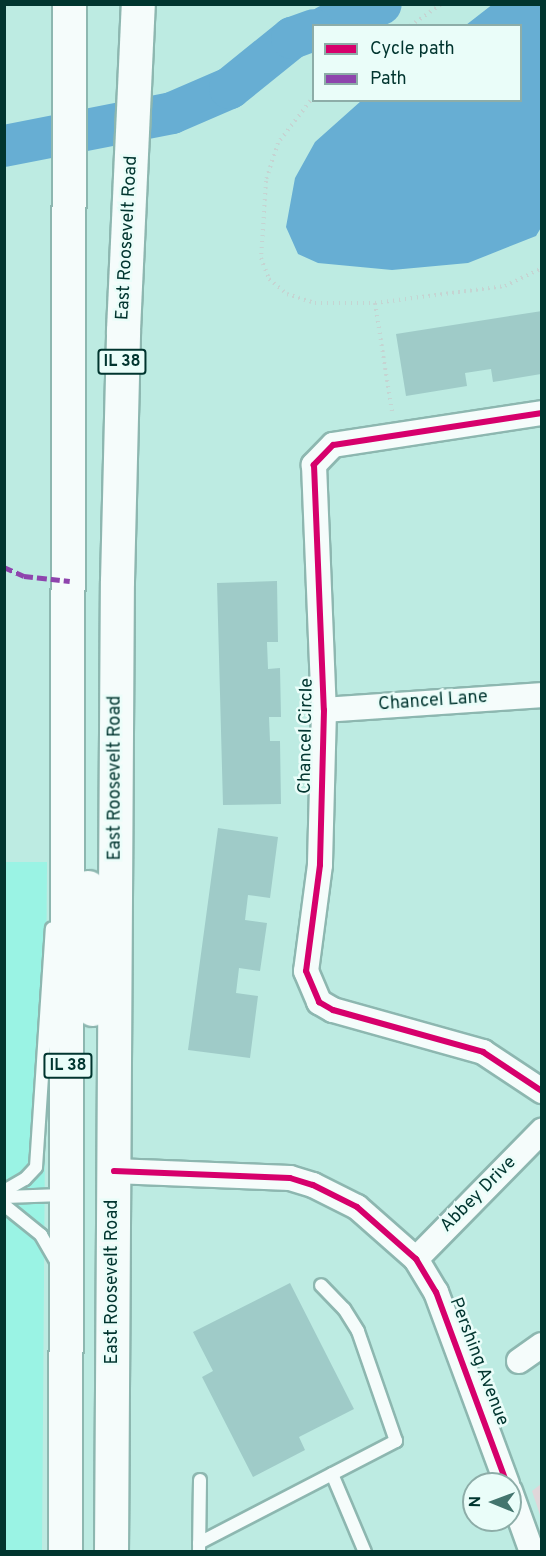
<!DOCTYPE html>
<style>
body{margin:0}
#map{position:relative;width:546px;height:1556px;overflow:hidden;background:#bdebe2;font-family:Overpass,sans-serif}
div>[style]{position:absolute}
.built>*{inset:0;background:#9af3e4}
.green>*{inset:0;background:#e0d6d9}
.water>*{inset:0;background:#67aed3}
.river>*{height:42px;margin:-21px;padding:0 21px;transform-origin:21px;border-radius:21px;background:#67aed3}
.building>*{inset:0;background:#9fcbc8}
.path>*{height:4px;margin-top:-2px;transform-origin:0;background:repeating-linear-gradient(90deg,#c5d4d2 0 1.5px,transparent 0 6px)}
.roads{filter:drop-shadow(2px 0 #8db7b0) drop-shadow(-2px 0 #8db7b0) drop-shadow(0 2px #8db7b0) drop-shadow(0 -2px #8db7b0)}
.lane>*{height:12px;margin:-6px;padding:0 6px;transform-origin:6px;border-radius:6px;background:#f5fcfb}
.street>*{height:24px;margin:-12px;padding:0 12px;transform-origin:12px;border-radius:12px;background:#f5fcfb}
.primary>*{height:33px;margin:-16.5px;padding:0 16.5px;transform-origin:16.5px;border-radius:16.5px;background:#f5fcfb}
.quiet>*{height:4.5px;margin-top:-2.25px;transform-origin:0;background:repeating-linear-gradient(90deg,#8e44ad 0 9px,transparent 0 13.5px)}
.cycleway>*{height:6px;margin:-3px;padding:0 3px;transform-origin:3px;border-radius:3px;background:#d6006c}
span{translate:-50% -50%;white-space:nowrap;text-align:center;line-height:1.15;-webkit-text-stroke:5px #eafdf9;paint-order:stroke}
.shield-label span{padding:2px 4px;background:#eafdf9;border:2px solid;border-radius:4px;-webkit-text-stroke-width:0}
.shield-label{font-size:16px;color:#01352f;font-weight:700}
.street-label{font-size:18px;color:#01352f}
.frame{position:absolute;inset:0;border:6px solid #01352f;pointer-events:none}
.legend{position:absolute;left:312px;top:24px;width:210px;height:78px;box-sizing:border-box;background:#eafdf9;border:2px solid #8dada8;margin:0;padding:8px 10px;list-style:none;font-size:18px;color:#01352f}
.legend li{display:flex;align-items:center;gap:12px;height:30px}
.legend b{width:30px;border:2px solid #8dada8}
.north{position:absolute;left:462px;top:1472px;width:60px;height:60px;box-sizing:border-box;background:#eafdf9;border:2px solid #8dada8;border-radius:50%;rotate:271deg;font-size:16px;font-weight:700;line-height:24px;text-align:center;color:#01352f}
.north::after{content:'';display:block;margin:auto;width:21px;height:27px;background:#43756e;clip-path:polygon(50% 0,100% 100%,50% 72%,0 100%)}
</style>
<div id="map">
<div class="built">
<div style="clip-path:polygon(5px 862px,47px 862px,42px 1551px,5px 1552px)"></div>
</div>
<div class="green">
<div style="clip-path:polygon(541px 1484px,541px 1518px,532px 1491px)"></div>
</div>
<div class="water">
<div style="clip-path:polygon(493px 4px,541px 5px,542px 226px,536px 236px,468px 263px,392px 270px,318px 263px,298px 254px,286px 227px,295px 178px,315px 142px,361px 101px,520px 100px,520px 26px,466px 25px)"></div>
</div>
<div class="river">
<div style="left:327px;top:26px;width:58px;rotate:-22.2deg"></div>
<div style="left:4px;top:146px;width:171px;rotate:-11.1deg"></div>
<div style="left:172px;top:113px;width:63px;rotate:-23.3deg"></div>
<div style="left:230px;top:88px;width:80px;rotate:-38.9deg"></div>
<div style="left:292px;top:38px;width:23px;rotate:-20deg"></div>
</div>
<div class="building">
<div style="clip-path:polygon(542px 311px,541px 374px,493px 382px,491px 369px,465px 373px,467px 386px,406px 396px,396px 334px)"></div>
<div style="clip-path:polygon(277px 581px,278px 642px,267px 642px,268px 669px,280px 668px,281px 717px,269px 717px,270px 741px,280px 741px,281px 804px,223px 805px,217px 583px)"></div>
<div style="clip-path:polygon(218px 828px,278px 837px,270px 898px,248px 895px,245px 920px,267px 923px,260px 971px,239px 968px,236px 993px,258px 996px,250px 1058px,188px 1050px)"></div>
<div style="clip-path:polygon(290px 1283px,354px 1409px,299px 1437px,305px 1450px,253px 1477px,202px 1377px,213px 1371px,193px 1332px)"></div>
</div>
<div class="path">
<div style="left:410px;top:26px;width:39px;rotate:-35deg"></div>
<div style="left:314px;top:96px;width:59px;rotate:127.5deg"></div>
<div style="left:278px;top:143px;width:40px;rotate:108deg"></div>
<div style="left:266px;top:181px;width:77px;rotate:93.7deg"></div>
<div style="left:261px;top:258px;width:22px;rotate:69deg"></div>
<div style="left:269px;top:279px;width:23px;rotate:40deg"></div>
<div style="left:287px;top:294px;width:29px;rotate:18deg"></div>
<div style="left:315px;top:303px;width:60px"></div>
<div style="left:375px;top:303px;width:131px;rotate:-7.5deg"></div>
<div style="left:505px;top:286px;width:41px;rotate:-25.9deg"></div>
<div style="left:375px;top:303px;width:110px;rotate:81.1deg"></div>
</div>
<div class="roads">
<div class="lane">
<div style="left:4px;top:1191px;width:24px;rotate:-30deg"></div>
<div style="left:25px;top:1179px;width:16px;rotate:-47deg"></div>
<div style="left:36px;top:1167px;width:239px;rotate:-86.2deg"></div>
<div style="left:4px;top:1197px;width:59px;rotate:-1.9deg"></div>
<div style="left:4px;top:1205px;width:48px;rotate:39deg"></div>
<div style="left:41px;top:1235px;width:32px;rotate:60deg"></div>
<div style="left:332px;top:1474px;width:85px;rotate:67.1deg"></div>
<div style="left:199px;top:1543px;width:222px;rotate:-27.4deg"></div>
<div style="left:396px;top:1441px;width:116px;rotate:-109.1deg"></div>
<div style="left:358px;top:1331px;width:26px;rotate:-122deg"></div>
<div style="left:344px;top:1309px;width:33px;rotate:-134deg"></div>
<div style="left:199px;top:1552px;width:72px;rotate:-89.2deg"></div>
</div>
<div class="street">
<div style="left:542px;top:413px;width:211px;rotate:171.3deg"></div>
<div style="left:333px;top:445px;width:28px;rotate:134deg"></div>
<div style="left:314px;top:465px;width:245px;rotate:87.7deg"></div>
<div style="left:324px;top:710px;width:155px;rotate:91.5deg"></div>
<div style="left:320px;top:865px;width:107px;rotate:97.5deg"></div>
<div style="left:306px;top:971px;width:34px;rotate:67deg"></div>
<div style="left:319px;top:1002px;width:16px;rotate:30deg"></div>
<div style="left:333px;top:1010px;width:156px;rotate:15.6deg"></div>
<div style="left:483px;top:1052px;width:71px;rotate:33.5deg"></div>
<div style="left:324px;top:710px;width:219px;rotate:-3.9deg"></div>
<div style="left:114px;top:1171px;width:176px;rotate:2.3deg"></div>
<div style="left:290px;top:1178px;width:24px;rotate:17deg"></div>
<div style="left:313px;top:1185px;width:49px;rotate:26.6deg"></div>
<div style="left:357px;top:1207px;width:79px;rotate:41.4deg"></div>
<div style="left:416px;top:1259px;width:39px;rotate:59deg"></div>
<div style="left:436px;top:1292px;width:205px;rotate:69.7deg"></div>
<div style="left:416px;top:1259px;width:180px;rotate:-45.5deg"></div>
<div style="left:519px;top:1361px;width:28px;rotate:-35deg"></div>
<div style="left:510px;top:1491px;width:65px;rotate:70.2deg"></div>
</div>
<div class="primary">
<div style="left:88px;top:887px;width:122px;rotate:88.1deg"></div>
<div style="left:65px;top:1552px;width:1548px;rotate:-89.85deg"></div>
<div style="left:111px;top:1552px;width:971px;rotate:-89.65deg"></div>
<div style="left:117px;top:581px;width:251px;rotate:-88.6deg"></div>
<div style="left:123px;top:330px;width:326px;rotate:-87.4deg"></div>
</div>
</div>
<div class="quiet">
<div style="left:4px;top:567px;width:22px;rotate:24deg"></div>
<div style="left:24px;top:576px;width:46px;rotate:6.2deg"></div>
</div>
<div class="cycleway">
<div style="left:542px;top:413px;width:211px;rotate:171.3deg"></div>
<div style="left:333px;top:445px;width:28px;rotate:134deg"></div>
<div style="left:314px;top:465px;width:245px;rotate:87.7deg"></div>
<div style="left:324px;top:710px;width:155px;rotate:91.5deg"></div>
<div style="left:320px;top:865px;width:107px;rotate:97.5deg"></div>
<div style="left:306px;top:971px;width:34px;rotate:67deg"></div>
<div style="left:319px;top:1002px;width:16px;rotate:30deg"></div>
<div style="left:333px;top:1010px;width:156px;rotate:15.6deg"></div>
<div style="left:483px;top:1052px;width:71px;rotate:33.5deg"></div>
<div style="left:114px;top:1171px;width:176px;rotate:2.3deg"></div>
<div style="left:290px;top:1178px;width:24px;rotate:17deg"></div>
<div style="left:313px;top:1185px;width:49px;rotate:26.6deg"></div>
<div style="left:357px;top:1207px;width:79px;rotate:41.4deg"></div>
<div style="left:416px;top:1259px;width:39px;rotate:59deg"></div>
<div style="left:436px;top:1292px;width:205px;rotate:69.7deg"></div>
</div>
<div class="shield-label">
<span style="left:122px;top:362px">IL 38</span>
<span style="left:68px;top:1066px">IL 38</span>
</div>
<div class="street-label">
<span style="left:128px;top:238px;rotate:-87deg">East Roosevelt Road</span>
<span style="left:433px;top:702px;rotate:-4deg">Chancel Lane</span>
<span style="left:307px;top:736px;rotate:-89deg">Chancel Circle</span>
<span style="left:116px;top:778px;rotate:-90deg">East Roosevelt Road</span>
<span style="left:479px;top:1195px;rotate:-45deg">Abbey Drive</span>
<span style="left:113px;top:1282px;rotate:-90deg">East Roosevelt Road</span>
<span style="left:478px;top:1362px;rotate:69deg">Pershing Avenue</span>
</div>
<div class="frame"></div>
<ul class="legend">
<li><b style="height:8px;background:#d6006c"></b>Cycle path</li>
<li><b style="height:8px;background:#8e44ad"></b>Path</li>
</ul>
<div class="north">N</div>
</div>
